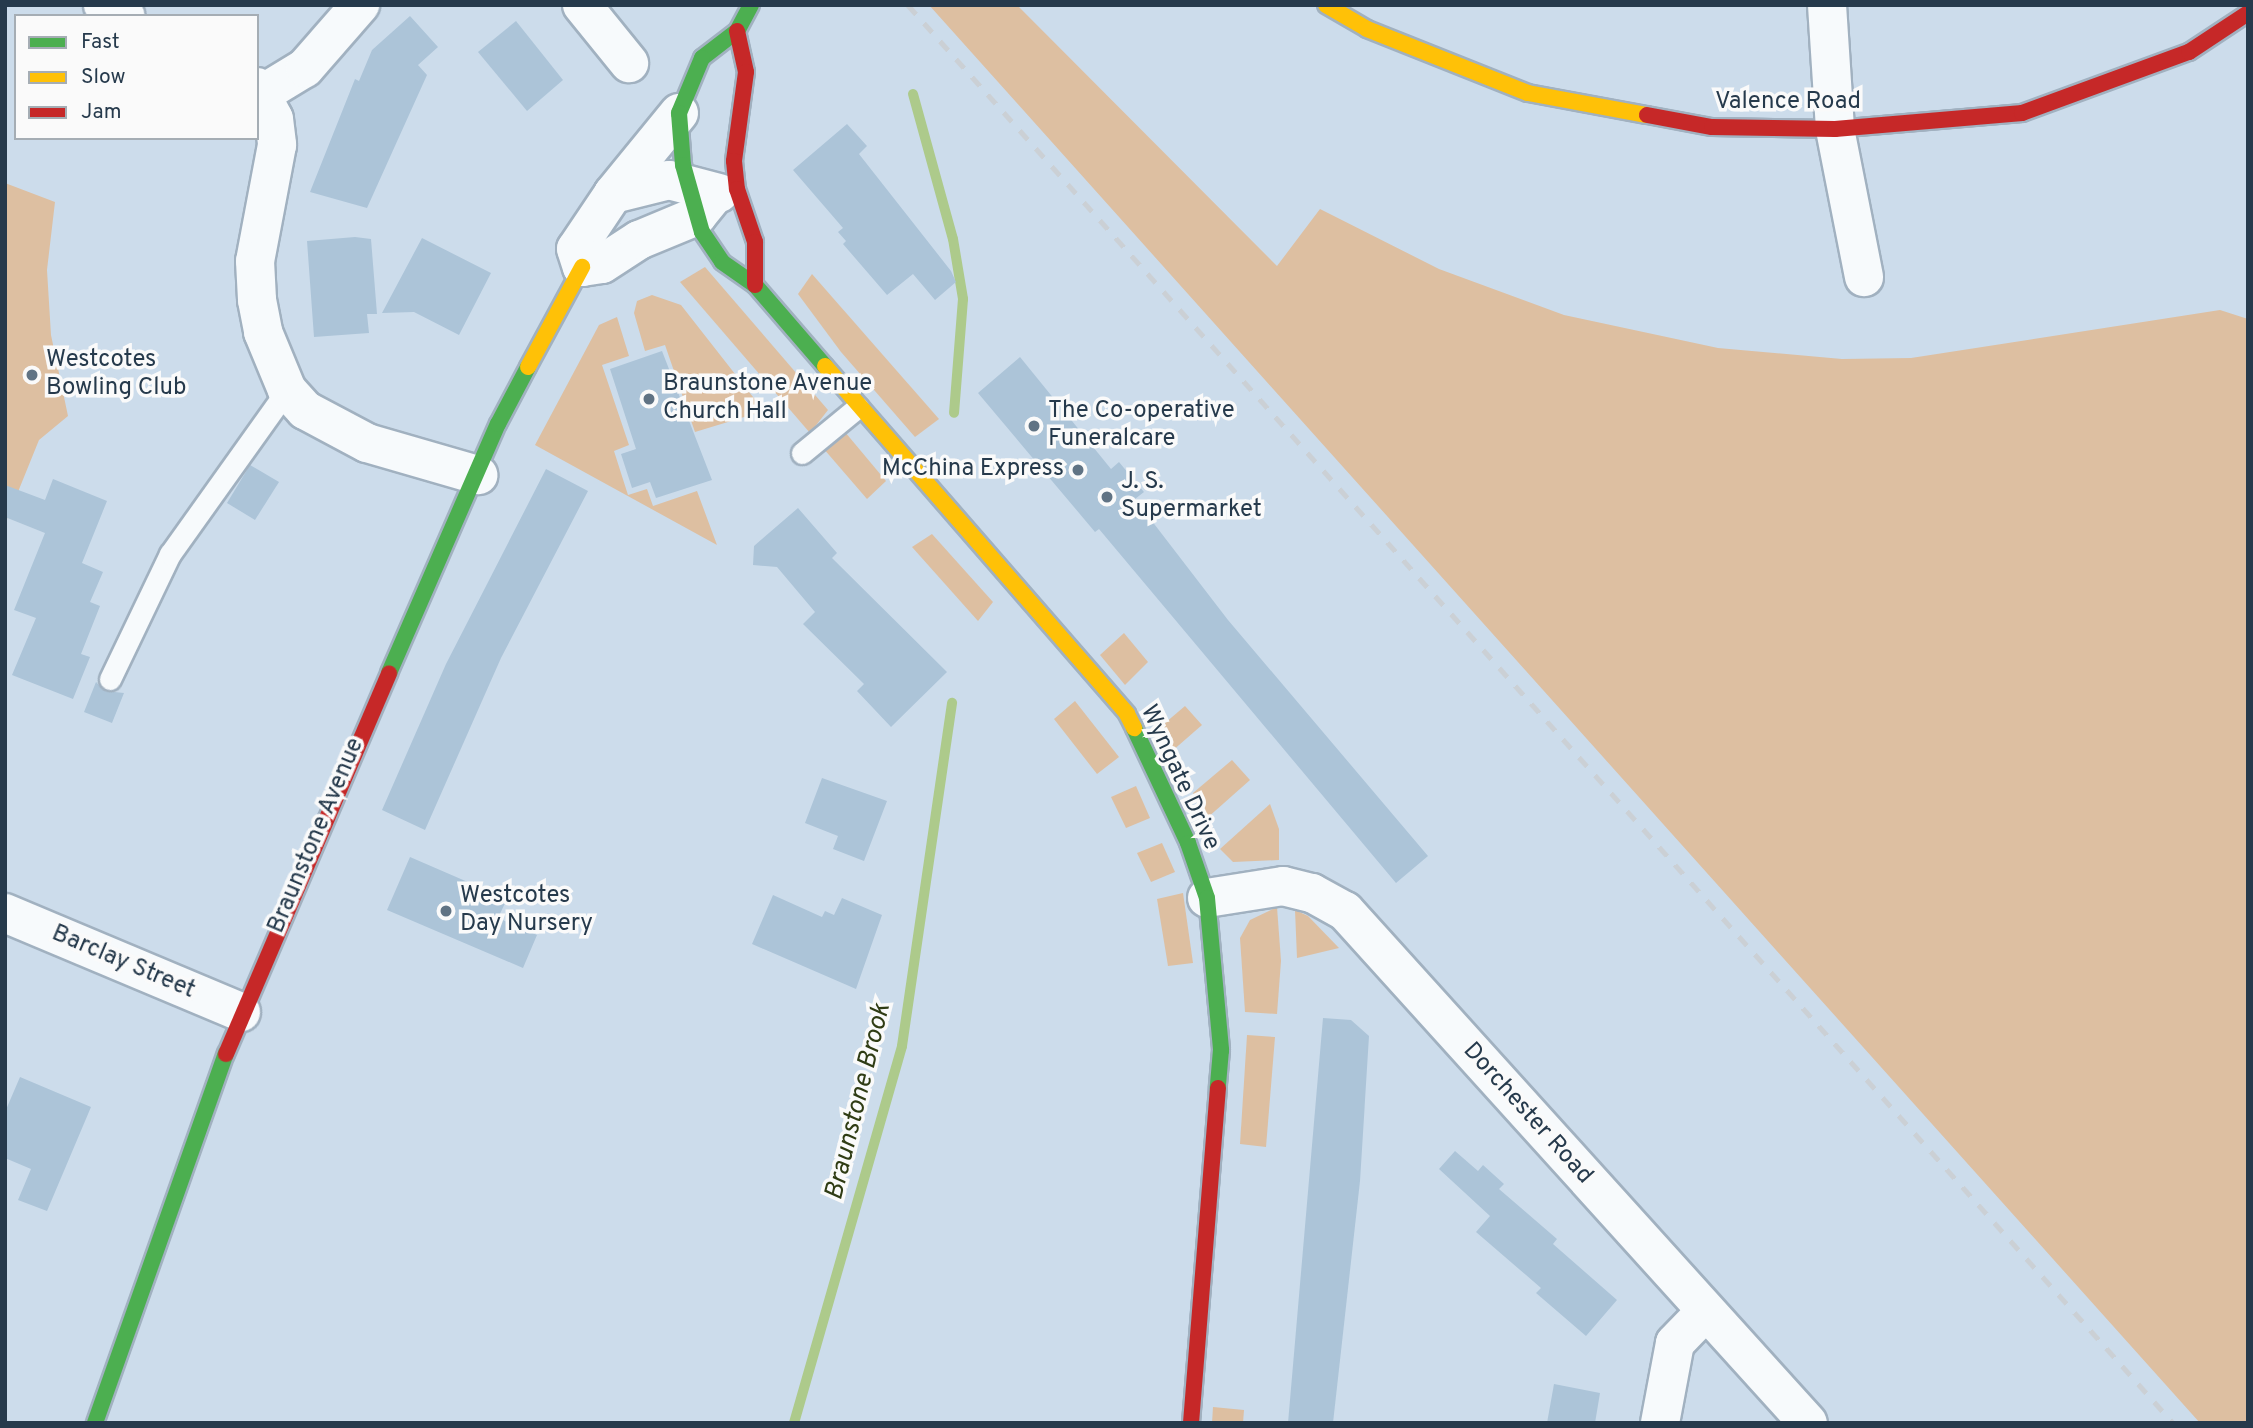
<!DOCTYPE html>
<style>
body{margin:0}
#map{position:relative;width:2253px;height:1428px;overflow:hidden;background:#ccdceb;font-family:Overpass,sans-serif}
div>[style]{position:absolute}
.green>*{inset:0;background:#ddbfa1}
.stream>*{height:10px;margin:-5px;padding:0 5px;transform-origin:5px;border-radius:5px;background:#adca8b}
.building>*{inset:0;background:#acc4d8}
.roads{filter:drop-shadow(2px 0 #a1b1c0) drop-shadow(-2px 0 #a1b1c0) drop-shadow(0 2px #a1b1c0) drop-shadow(0 -2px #a1b1c0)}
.lane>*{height:21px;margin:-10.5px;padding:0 10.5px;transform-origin:10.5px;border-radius:10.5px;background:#f7fafc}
.street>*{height:38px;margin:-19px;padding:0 19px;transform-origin:19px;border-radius:19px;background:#f7fafc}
.fast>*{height:16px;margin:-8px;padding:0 8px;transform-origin:8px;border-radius:8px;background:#4caf50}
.slow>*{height:16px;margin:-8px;padding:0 8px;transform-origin:8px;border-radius:8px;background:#ffc107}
.jam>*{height:16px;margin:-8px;padding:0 8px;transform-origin:8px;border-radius:8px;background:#c62828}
.rail>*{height:5px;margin-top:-2.5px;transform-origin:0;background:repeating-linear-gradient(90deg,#cbd0d5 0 12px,transparent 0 24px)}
.dots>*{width:19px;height:19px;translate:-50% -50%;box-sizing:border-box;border:4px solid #fafafa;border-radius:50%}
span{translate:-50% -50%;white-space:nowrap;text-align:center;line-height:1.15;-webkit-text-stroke:7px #fafafa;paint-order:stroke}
.street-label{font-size:24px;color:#263a4c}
.poi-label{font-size:24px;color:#263a4c}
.left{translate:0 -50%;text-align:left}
.right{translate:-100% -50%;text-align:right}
.water-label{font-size:26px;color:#2f3c14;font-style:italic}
.frame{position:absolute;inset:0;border:7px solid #263a4c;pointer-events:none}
.legend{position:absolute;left:14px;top:14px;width:245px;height:126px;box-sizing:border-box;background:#fafafa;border:2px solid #a5adb4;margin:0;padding:9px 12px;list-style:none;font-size:21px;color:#263a4c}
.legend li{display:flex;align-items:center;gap:14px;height:35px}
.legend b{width:35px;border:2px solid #a5adb4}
</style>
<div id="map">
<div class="green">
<div style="clip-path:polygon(929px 5px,1017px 5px,1277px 266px,1320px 209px,1439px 269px,1564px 315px,1718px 348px,1842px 359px,1911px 358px,2220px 310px,2248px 319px,2248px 1423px,2200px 1423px)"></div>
<div style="clip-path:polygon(5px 183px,55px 202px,47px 270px,51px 335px,68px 416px,39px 440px,5px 524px)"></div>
<div style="clip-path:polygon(705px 267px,828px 410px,810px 433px,680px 282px)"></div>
<div style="clip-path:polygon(812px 274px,939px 419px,915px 437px,841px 352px,798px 294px)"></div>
<div style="clip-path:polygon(652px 295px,681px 305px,764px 411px,695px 432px,665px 345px,645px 351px,634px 313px,637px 301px)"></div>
<div style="clip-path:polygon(617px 317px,629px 356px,602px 365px,629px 445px,614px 451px,628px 495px,647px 489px,653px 506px,697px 491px,717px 545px,535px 445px,599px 325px)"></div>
<div style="clip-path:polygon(845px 432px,886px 481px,867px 499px,823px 448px)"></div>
<div style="clip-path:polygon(932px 534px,993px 602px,978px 621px,912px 547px)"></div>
<div style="clip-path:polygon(1124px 633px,1148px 662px,1125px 685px,1100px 655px)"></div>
<div style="clip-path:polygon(1075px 701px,1119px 757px,1097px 774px,1054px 719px)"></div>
<div style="clip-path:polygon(1185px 706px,1202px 725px,1171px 752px,1158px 729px)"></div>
<div style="clip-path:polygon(1232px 760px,1250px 780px,1206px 819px,1193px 793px)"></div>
<div style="clip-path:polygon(1136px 786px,1150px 818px,1126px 828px,1111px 797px)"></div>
<div style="clip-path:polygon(1270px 804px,1279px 829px,1279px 860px,1233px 862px,1220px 849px)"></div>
<div style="clip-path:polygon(1162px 843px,1175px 872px,1151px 882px,1137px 853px)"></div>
<div style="clip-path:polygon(1183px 893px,1193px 963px,1168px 966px,1157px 899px)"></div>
<div style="clip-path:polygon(1277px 907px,1281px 961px,1277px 1014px,1245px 1012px,1240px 938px,1250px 920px)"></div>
<div style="clip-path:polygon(1295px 910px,1308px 916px,1339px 948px,1297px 958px)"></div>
<div style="clip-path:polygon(1247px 1035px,1275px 1037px,1266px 1147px,1240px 1144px)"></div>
<div style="clip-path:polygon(1213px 1407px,1244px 1410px,1243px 1423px,1212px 1423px)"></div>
</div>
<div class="stream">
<div style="left:913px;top:94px;width:150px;rotate:74.6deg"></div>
<div style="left:953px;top:239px;width:61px;rotate:80.5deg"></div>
<div style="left:963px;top:299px;width:114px;rotate:94.5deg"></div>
<div style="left:794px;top:1423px;width:392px;rotate:-74deg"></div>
<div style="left:902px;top:1046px;width:347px;rotate:-81.7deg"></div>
</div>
<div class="building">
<div style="clip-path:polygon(410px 16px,438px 47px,418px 65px,427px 75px,367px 208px,310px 192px,355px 79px,359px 81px,372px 50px)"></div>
<div style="clip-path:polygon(516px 21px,563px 80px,527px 111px,478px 52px)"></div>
<div style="clip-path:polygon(847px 124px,867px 146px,859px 154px,951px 271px,956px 282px,935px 300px,913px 274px,887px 295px,843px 244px,846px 241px,838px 232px,843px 228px,793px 170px)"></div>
<div style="clip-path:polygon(355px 237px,371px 239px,377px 314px,367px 314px,369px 333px,314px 337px,307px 241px)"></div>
<div style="clip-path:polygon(422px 238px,491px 273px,459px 335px,414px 312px,382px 313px)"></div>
<div style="clip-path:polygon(662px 351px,712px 480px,656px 498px,650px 482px,632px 488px,621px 454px,636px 449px,610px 369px)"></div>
<div style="clip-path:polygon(1020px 357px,1111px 469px,1119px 462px,1144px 492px,1135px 499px,1228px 620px,1428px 856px,1396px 883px,1099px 529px,1095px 532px,978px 393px)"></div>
<div style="clip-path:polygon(250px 465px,279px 482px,255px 520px,227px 503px)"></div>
<div style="clip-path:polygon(546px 469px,588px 491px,501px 658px,425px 830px,382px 810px,446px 664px)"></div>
<div style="clip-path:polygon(53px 479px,107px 501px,82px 563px,103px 572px,90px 602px,100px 606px,81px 654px,90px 657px,73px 699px,12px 675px,36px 618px,14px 610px,45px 533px,5px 517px,5px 485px,45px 500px)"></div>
<div style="clip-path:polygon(798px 508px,837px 553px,832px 558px,947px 672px,891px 727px,857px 691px,864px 684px,803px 624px,815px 612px,777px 567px,753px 565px,754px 546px)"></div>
<div style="clip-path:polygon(96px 682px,105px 691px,124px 693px,112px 723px,84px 712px)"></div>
<div style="clip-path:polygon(822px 778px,887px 801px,864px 861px,833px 849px,838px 836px,805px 823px)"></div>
<div style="clip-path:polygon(410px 857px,507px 899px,498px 918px,537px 935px,523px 968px,387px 910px)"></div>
<div style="clip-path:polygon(773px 895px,822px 917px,825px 911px,834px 915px,842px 898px,882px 915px,856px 989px,752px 944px)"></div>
<div style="clip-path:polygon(1323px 1018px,1351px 1020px,1369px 1036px,1360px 1181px,1333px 1423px,1288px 1423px)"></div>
<div style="clip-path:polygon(20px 1077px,91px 1107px,47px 1211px,18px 1200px,31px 1169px,5px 1158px,5px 1112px)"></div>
<div style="clip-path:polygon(1455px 1151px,1478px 1171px,1483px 1165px,1504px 1184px,1499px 1189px,1557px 1239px,1553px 1244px,1617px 1300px,1586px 1336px,1536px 1293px,1541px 1288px,1476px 1232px,1490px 1216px,1439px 1169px)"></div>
<div style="clip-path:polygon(1554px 1384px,1600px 1393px,1595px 1423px,1547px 1423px)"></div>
</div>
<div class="roads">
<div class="lane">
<div style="left:802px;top:453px;width:72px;rotate:-39.4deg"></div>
<div style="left:110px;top:679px;width:139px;rotate:-64.4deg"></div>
<div style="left:170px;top:554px;width:201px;rotate:-54.5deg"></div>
</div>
<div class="street">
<div style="left:103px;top:5px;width:25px;rotate:26deg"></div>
<div style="left:582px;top:5px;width:75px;rotate:51deg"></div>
<div style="left:1827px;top:5px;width:124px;rotate:86.3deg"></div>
<div style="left:1835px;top:129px;width:151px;rotate:78.9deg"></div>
<div style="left:257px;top:87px;width:36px;rotate:62deg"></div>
<div style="left:274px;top:119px;width:26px;rotate:83deg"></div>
<div style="left:277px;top:145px;width:118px;rotate:100.7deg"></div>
<div style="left:255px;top:261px;width:39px;rotate:87deg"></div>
<div style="left:257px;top:300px;width:33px;rotate:79deg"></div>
<div style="left:263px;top:332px;width:63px;rotate:67.5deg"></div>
<div style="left:287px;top:390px;width:27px;rotate:48deg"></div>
<div style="left:305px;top:410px;width:70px;rotate:28deg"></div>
<div style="left:367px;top:443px;width:116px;rotate:16.1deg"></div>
<div style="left:262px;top:94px;width:50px;rotate:-31.2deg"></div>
<div style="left:305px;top:68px;width:84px;rotate:-48.9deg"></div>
<div style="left:679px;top:113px;width:104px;rotate:129.2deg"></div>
<div style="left:613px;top:194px;width:66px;rotate:123.9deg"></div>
<div style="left:576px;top:249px;width:19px;rotate:72deg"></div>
<div style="left:582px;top:267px;width:20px;rotate:-9deg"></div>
<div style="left:602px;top:264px;width:44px;rotate:-33deg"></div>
<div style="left:639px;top:240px;width:63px;rotate:-22.5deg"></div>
<div style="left:697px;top:216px;width:28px;rotate:-51deg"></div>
<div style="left:613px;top:194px;width:58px;rotate:-14deg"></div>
<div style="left:669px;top:180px;width:52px;rotate:14.6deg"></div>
<div style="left:1207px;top:898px;width:77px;rotate:-9deg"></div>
<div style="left:1283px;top:886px;width:30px;rotate:14deg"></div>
<div style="left:1312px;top:893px;width:38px;rotate:29deg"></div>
<div style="left:1345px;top:911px;width:690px;rotate:47.88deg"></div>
<div style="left:5px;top:913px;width:256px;rotate:22.8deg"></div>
<div style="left:1660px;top:1423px;width:81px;rotate:-79.4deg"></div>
<div style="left:1675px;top:1343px;width:43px;rotate:-45.9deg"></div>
</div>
<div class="fast">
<div style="left:751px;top:5px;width:30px;rotate:118deg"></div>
<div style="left:737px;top:31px;width:44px;rotate:142.4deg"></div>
<div style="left:702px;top:58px;width:60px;rotate:112.7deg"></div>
<div style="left:679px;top:113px;width:52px;rotate:85.6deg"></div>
<div style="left:683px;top:165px;width:70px;rotate:74.2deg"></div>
<div style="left:702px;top:232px;width:36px;rotate:56deg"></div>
<div style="left:722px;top:262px;width:40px;rotate:34.9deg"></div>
<div style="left:755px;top:285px;width:107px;rotate:49.2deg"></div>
<div style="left:389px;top:673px;width:272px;rotate:-66.4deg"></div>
<div style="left:498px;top:424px;width:64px;rotate:-62.2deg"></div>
<div style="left:1134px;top:728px;width:127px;rotate:64.8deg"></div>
<div style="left:1188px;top:843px;width:58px;rotate:70.9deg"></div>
<div style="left:1207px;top:898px;width:153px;rotate:84.7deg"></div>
<div style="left:1221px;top:1050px;width:38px;rotate:95deg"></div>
<div style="left:95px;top:1423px;width:392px;rotate:-70.5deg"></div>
</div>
<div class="slow">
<div style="left:1326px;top:5px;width:48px;rotate:30.3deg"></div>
<div style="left:1367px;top:29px;width:173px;rotate:21.7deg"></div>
<div style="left:1528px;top:93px;width:121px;rotate:10.5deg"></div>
<div style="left:825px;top:366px;width:461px;rotate:49deg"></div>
<div style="left:1127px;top:714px;width:16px;rotate:63deg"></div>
<div style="left:528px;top:367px;width:114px;rotate:-61.6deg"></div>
</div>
<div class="jam">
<div style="left:737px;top:31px;width:42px;rotate:77.6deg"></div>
<div style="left:746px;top:72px;width:90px;rotate:97.7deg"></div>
<div style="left:734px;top:161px;width:28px;rotate:84deg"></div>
<div style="left:737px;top:189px;width:56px;rotate:71.2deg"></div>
<div style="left:755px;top:242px;width:43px;rotate:90deg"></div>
<div style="left:1647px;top:115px;width:66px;rotate:10.5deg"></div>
<div style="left:1712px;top:127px;width:123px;rotate:0.9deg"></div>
<div style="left:1835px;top:129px;width:188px;rotate:-4.9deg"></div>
<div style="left:2022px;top:113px;width:178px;rotate:-20.1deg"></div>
<div style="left:2189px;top:52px;width:71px;rotate:-33.5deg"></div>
<div style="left:226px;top:1054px;width:414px;rotate:-66.8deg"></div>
<div style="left:1191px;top:1423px;width:336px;rotate:-85.4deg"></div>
</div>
</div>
<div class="rail">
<div style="left:908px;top:5px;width:1900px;rotate:48.26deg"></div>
</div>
<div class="dots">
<div style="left:32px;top:375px;background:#607384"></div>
<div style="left:649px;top:399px;background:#607384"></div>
<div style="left:1034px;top:426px;background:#607384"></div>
<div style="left:1078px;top:470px;background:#607384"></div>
<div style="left:1107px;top:497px;background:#607384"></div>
<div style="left:446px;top:911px;background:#607384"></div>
</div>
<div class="street-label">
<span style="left:1788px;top:103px">Valence Road</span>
<span style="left:1179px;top:778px;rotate:65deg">Wyngate Drive</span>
<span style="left:317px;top:836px;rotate:-67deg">Braunstone Avenue</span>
<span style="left:123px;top:963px;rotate:23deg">Barclay Street</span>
<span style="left:1527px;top:1114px;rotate:48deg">Dorchester Road</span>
</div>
<div class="poi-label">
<span class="left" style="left:46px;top:375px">Westcotes<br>Bowling Club</span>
<span class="left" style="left:663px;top:399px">Braunstone Avenue<br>Church Hall</span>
<span class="left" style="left:1048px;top:426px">The Co-operative<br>Funeralcare</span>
<span class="right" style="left:1064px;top:470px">McChina Express</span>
<span class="left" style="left:1121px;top:497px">J. S.<br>Supermarket</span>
<span class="left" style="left:460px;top:911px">Westcotes<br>Day Nursery</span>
</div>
<div class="water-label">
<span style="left:859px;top:1102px;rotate:-76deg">Braunstone Brook</span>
</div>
<div class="frame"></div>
<ul class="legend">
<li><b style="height:9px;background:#4caf50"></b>Fast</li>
<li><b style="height:9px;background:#ffc107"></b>Slow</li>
<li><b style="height:9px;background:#c62828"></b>Jam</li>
</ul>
</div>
